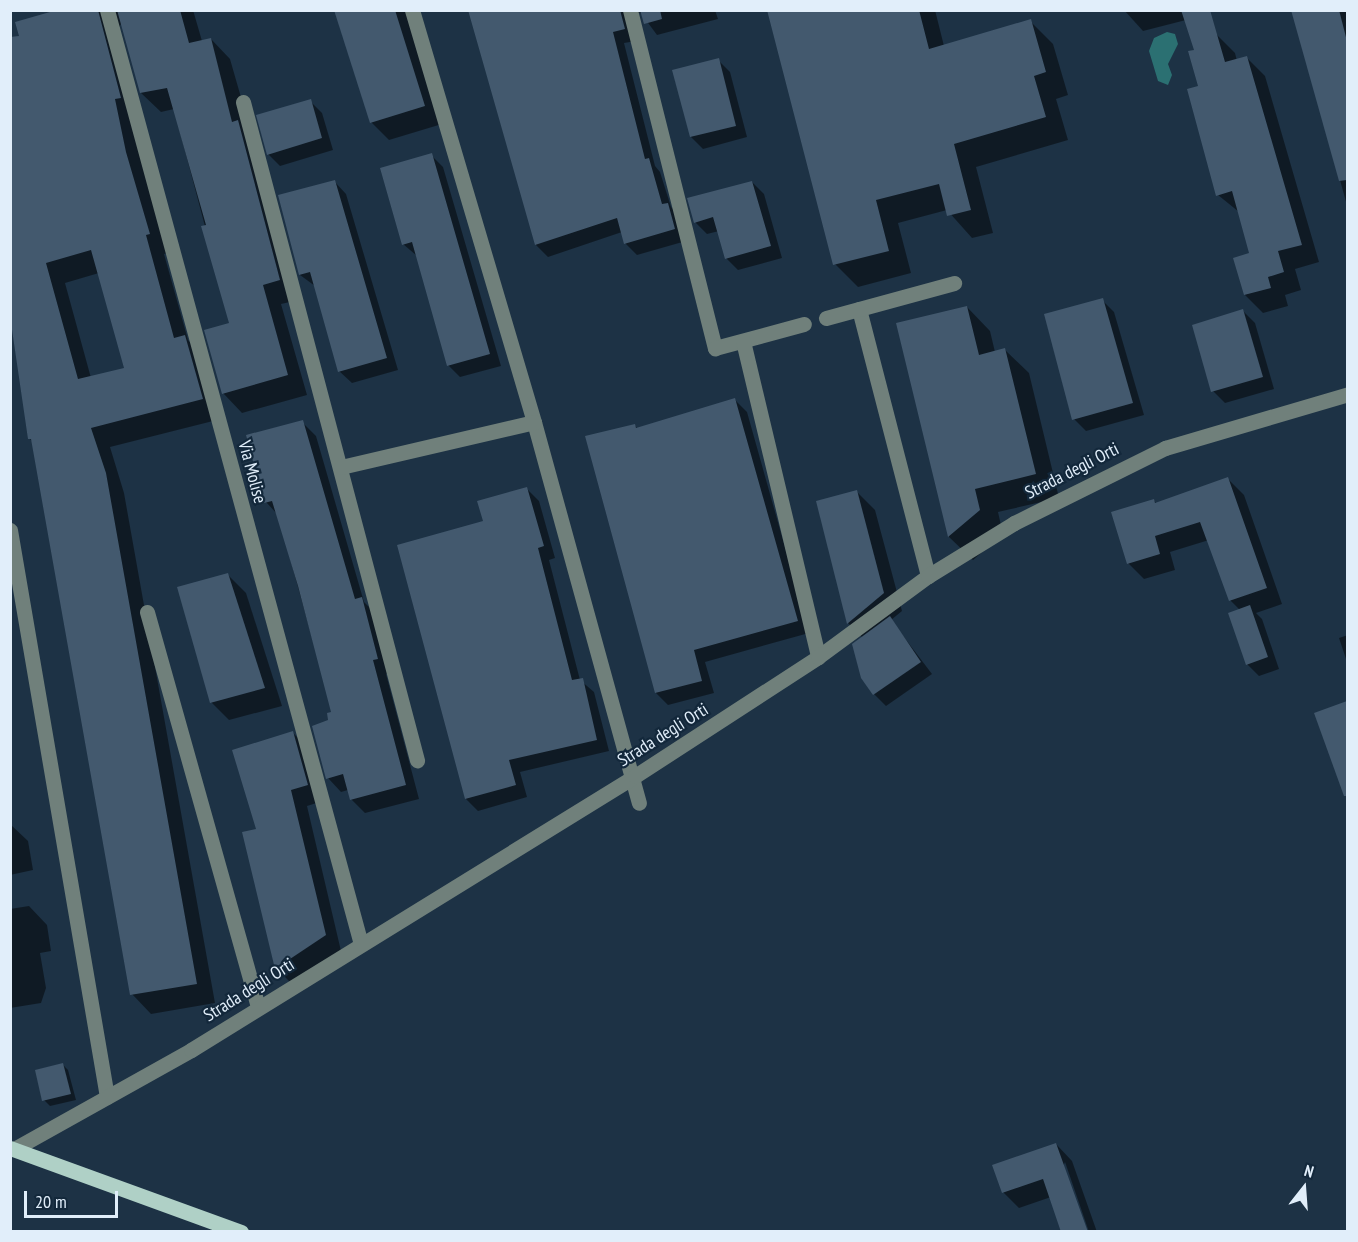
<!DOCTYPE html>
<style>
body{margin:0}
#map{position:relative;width:1358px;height:1242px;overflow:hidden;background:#1d3245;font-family:"PT Sans Narrow",sans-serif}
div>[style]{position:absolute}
.water>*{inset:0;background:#2b7072}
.shadow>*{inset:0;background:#0007}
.building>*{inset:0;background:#43596e}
.minor>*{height:15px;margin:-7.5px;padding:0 7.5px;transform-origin:7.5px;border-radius:7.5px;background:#70807b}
.major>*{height:15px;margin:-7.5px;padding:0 7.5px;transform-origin:7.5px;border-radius:7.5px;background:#afd0c6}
span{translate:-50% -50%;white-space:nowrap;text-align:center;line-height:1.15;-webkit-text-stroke:4.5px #13283b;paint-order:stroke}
.street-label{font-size:18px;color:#e1eefa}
.frame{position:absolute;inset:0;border:12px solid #e1eefa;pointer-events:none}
.north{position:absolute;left:1274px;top:1158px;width:60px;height:60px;-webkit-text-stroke:4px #13283b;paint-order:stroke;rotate:17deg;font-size:16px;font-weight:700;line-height:24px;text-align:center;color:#e1eefa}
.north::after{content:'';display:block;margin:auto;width:21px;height:27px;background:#e1eefa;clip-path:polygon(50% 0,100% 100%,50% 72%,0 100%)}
.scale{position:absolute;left:24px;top:1191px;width:94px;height:27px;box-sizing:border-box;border:3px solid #e1eefa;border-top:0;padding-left:8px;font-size:18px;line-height:21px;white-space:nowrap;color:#e1eefa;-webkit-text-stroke:4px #13283b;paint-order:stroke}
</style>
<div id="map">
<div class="water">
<div style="clip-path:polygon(1167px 32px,1175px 34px,1178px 44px,1168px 64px,1172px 75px,1168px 85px,1158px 81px,1149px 51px,1154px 38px)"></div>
</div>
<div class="shadow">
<div style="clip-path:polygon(evenodd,60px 10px,193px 10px,202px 41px,211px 39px,230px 59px,299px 300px,281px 304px,307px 395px,242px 413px,223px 393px,231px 325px,174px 109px,161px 112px,141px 93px,122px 22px,116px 33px,169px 253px,164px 254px,188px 340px,204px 356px,221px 419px,110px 447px,124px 493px,215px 1003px,151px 1014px,132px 994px,33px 442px,29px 438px,60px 10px,99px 273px,126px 369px,91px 378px,65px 283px,99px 273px)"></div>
<div style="clip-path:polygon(336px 10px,406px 10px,442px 124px,389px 140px,371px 122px)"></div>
<div style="clip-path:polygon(470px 10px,715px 10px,718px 19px,657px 35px,640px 12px,632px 20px,636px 41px,624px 43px,655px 166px,660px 172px,671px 207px,680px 216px,686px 241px,637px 255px,625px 243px,622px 232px,548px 257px,536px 245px)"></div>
<div style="clip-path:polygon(768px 10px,935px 10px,944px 46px,1030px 21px,1053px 44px,1068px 95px,1056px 99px,1068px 140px,976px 167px,993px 233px,972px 238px,947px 210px,898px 223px,911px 273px,858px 287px,835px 264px)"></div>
<div style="clip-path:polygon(1124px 10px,1184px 10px,1186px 20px,1143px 31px)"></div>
<div style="clip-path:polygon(1293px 10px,1346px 10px,1348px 15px,1348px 209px)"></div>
<div style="clip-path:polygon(1216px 34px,1235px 53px,1237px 61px,1247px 58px,1265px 76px,1319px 262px,1295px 269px,1301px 290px,1285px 295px,1288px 306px,1263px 313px,1245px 295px,1251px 254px,1239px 212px,1218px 195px,1196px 51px)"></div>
<div style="clip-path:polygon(718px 60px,730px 72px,747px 137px,703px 149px,691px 137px)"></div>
<div style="clip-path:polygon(310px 101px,322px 113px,333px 150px,280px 166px,268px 154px)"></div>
<div style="clip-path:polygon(431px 155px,443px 167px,501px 366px,460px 377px,448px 365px,417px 256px,403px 244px)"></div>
<div style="clip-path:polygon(334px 181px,346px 194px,398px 370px,352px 383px,339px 371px,315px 286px,300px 275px)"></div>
<div style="clip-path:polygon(752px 182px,764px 194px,782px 258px,738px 270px,726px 258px,719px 231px,707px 234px,695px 222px)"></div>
<div style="clip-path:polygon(1102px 300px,1114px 312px,1144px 415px,1086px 431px,1074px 419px)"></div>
<div style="clip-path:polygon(967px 307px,990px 331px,995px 352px,1005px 350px,1029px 373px,1059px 498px,998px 512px,1003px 534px,973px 560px,949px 537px,897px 324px)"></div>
<div style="clip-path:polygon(1243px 311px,1255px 323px,1274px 389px,1225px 403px,1213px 391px)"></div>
<div style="clip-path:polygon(735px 400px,747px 412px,809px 633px,705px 662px,714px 693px,668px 705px,656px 693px,634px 425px,638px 429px)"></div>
<div style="clip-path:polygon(302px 422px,316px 436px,364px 602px,375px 613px,391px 673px,386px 674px,419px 799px,365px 813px,351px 799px,348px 790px,341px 792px,328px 778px,333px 713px,278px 515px,266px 502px)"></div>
<div style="clip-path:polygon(1228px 479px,1244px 495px,1282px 604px,1256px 613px,1262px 619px,1279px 669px,1259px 676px,1247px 664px,1240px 610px,1230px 600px,1209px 540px,1170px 552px,1175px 570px,1144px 579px,1128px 563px,1154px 501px,1157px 504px)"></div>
<div style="clip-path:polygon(527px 489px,539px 501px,555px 558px,549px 560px,580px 680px,594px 692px,609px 751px,520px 772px,527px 797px,478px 811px,466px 799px)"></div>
<div style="clip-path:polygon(857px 492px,875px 510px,902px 611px,891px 620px,932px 674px,886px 706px,874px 694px,863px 638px,848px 623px)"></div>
<div style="clip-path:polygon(227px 574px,246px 593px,282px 706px,229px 720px,211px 702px)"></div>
<div style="clip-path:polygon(1348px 635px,1348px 665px,1339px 638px)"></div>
<div style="clip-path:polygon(1348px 702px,1348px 791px,1342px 786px,1316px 713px)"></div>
<div style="clip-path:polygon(293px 733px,309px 749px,323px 801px,307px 806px,341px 951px,292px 984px,276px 968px,244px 833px,258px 830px)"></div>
<div style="clip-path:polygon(10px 824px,28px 841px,33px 870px,10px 875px)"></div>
<div style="clip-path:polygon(29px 906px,47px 925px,51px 951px,40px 953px,46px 988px,41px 1003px,10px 1008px,10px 909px)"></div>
<div style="clip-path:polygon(63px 1065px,68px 1070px,76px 1100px,50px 1106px,44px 1100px)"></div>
<div style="clip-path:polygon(1056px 1144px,1072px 1161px,1097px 1232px,1089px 1232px,1065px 1162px,1051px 1197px,1019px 1208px,1003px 1192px)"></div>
</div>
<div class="building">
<div style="clip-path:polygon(evenodd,57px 10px,98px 10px,121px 98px,115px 99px,126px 152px,150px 234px,146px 235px,174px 338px,185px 335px,203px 399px,91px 428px,106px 473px,197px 984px,130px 995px,31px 439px,28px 439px,10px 316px,10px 37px,19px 36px,15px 22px,57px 10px,91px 250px,124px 368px,78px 379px,46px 263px,91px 250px)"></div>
<div style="clip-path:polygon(117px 10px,180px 10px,189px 43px,211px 38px,232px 122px,238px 120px,280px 280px,263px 285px,288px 375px,222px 394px,204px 330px,229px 323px,201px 226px,206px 225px,167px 88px,140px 93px)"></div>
<div style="clip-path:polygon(334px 10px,395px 10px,425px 106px,370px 123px)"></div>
<div style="clip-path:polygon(468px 10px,620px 10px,625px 29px,613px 32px,645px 159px,649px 158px,662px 204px,668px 203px,675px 229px,624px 244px,617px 218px,535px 245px)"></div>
<div style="clip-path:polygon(640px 10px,660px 10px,662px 19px,644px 24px)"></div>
<div style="clip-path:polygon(767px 10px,919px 10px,929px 49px,1031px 19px,1046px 72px,1034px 76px,1046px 117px,954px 144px,971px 210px,947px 216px,939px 184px,876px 200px,889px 251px,833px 265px)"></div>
<div style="clip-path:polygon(1181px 10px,1210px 10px,1225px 62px,1247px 56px,1302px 245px,1278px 251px,1284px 272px,1268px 277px,1271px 288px,1244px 295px,1233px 258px,1249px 253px,1232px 191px,1216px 196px,1187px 89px,1198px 86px,1188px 51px,1194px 50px)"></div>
<div style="clip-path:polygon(1291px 10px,1339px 10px,1347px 41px,1347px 180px,1339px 181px)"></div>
<div style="clip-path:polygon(719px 58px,736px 126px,690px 137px,672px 70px)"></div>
<div style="clip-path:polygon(311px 99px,322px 138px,267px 155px,256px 115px)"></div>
<div style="clip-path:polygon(432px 153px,490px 354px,447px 366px,412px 242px,402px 245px,380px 168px)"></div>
<div style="clip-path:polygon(335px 180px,387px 358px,338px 372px,310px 272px,299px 275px,278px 195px)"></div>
<div style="clip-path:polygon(752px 181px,771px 246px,725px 259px,713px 217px,694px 223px,687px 198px)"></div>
<div style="clip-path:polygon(1103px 298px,1133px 403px,1072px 420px,1044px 314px)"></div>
<div style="clip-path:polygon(967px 306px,979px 355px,1005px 348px,1036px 474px,975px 489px,980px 510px,948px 537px,896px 323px)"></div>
<div style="clip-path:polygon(1243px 309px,1263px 377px,1211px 392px,1192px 325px)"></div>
<div style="clip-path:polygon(735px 398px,798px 621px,694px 650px,702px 681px,655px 693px,585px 436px,635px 424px,636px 428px)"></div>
<div style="clip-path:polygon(303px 420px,355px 599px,362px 597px,378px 659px,373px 660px,406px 785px,350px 800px,343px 774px,326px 779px,312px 726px,328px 720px,327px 713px,331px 712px,298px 586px,272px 501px,264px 503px,246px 435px)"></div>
<div style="clip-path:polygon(1228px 477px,1267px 588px,1229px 601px,1200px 522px,1155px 536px,1160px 554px,1127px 564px,1111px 512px,1154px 499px,1155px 503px)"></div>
<div style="clip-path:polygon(527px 487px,544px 546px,538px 548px,572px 680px,583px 678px,597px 740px,509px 760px,516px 785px,465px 799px,397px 545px,483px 521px,477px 501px)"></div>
<div style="clip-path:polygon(857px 490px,884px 593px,847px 624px,816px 501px)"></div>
<div style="clip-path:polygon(228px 573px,265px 688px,210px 703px,177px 587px)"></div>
<div style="clip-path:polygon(1250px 605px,1268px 657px,1246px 665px,1228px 613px)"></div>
<div style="clip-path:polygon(890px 616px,921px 662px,873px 695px,861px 678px,852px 644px)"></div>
<div style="clip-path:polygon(1347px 701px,1347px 796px,1344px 796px,1314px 713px)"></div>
<div style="clip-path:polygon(293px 731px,308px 785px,291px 790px,326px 935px,275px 969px,242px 832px,256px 829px,232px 750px)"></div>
<div style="clip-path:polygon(63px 1063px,71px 1094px,42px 1101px,35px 1070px)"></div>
<div style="clip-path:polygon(1056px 1143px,1088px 1232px,1061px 1232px,1043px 1179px,1002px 1193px,992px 1165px)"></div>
</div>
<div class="minor">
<div style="left:107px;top:10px;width:968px;rotate:74.79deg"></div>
<div style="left:412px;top:10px;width:430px;rotate:73.5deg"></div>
<div style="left:534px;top:422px;width:395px;rotate:74.6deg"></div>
<div style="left:630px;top:10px;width:349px;rotate:75.9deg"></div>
<div style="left:715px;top:348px;width:92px;rotate:-15.1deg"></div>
<div style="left:243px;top:102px;width:681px;rotate:75.19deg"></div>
<div style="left:859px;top:309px;width:276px;rotate:75.5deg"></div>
<div style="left:826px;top:318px;width:133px;rotate:-15.3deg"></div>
<div style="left:743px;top:341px;width:325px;rotate:76.6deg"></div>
<div style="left:341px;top:467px;width:198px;rotate:-13.1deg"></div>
<div style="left:10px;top:530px;width:575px;rotate:80.29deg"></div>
<div style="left:147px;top:612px;width:411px;rotate:74.3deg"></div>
<div style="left:14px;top:1149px;width:203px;rotate:-29.2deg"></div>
<div style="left:191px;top:1050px;width:522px;rotate:-31.68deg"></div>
<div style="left:635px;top:776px;width:218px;rotate:-33deg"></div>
<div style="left:818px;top:657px;width:137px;rotate:-36.4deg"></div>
<div style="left:928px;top:576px;width:101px;rotate:-31.6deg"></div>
<div style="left:1014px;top:523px;width:169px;rotate:-26.4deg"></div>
<div style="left:1165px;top:448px;width:191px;rotate:-16.4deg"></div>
</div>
<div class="major">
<div style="left:10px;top:1148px;width:246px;rotate:20deg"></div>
</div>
<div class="street-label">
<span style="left:1072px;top:471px;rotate:-27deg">Strada degli Orti</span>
<span style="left:252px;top:472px;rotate:75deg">Via Molise</span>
<span style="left:663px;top:735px;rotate:-32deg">Strada degli Orti</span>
<span style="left:249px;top:990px;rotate:-32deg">Strada degli Orti</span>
</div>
<div class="frame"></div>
<div class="north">N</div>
<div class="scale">20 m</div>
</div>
